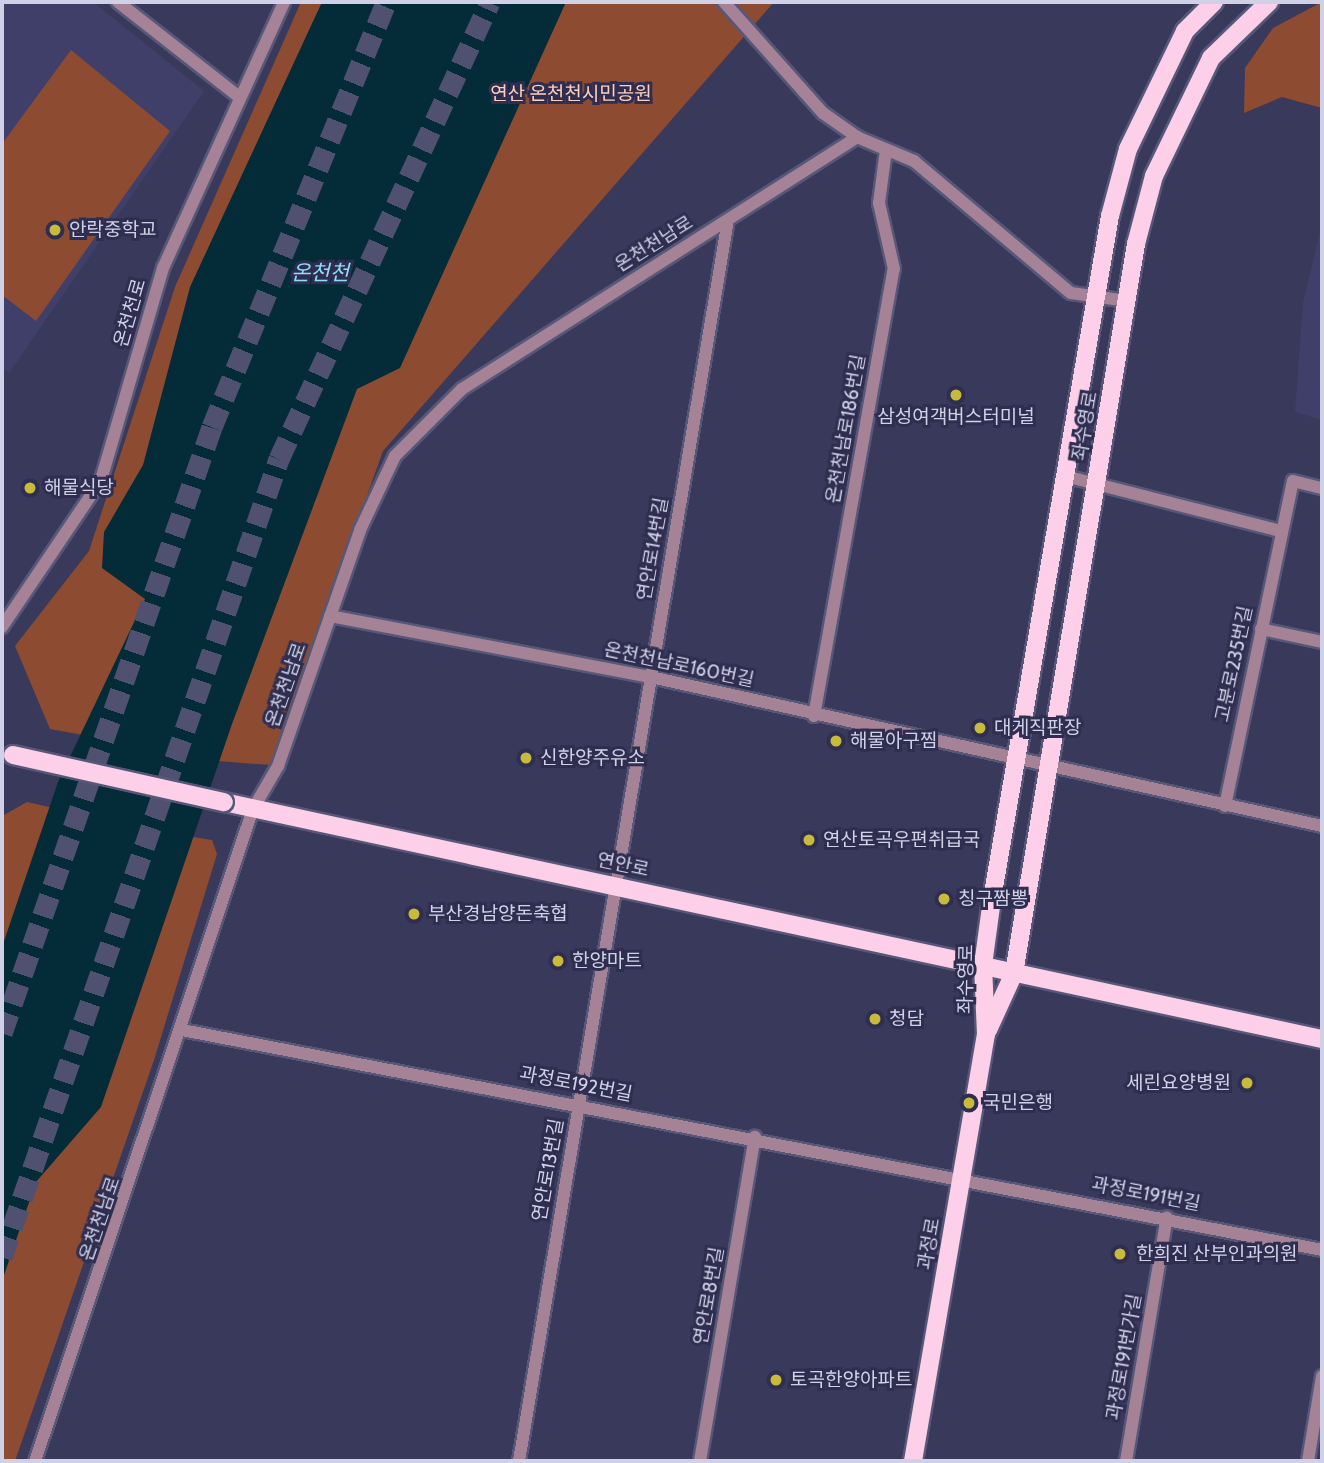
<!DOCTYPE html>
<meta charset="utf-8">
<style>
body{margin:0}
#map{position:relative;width:1324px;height:1463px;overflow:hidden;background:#39395c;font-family:Cabin,"Noto Sans KR",sans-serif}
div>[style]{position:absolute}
.built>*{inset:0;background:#403f69}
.green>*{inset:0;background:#8d4c31}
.water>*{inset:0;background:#042c38}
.highway-tunnel>*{height:21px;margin-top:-10.5px;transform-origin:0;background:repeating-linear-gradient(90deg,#505071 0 21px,transparent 0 31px)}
.roads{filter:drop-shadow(2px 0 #575778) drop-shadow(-2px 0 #575778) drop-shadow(0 2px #575778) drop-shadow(0 -2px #575778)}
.minor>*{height:12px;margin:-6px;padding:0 6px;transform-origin:6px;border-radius:6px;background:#a68297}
.major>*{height:18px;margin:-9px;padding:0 9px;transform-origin:9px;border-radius:9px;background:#fdcfe9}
.bridges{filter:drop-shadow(2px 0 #575778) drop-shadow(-2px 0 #575778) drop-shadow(0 2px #575778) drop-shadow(0 -2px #575778)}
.major-bridge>*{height:18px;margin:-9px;padding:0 9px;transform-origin:9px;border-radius:9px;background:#fdcfe9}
.dots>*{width:19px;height:19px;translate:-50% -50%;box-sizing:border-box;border:4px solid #2f2e50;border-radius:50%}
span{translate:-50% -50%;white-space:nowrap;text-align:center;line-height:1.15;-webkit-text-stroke:6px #2f2e50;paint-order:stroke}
.park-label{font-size:19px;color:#fecfbc}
.poi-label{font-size:19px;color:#d0d1e7}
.left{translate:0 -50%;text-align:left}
.right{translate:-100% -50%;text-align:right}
.street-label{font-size:19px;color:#d0d1e7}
.water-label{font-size:21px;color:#8cdefb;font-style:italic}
.frame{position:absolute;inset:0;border:4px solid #d0d1e7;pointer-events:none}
</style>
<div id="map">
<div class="built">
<div style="clip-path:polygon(2px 2px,93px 2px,204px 91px,9px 373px,2px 368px)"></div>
<div style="clip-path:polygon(1322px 223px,1322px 420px,1295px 412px,1303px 303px)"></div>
</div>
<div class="green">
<div style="clip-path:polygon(301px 2px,354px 2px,160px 596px,94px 737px,50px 729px,15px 646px,89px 551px,175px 287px)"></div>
<div style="clip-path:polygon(513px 2px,774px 2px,383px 451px,270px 765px,205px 760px)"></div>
<div style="clip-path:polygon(1322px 2px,1322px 108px,1282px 97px,1244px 113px,1245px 68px,1273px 28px)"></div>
<div style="clip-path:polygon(71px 50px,170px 131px,36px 321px,2px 295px,2px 144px)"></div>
<div style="clip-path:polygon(27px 802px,58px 809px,2px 977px,2px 816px)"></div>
<div style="clip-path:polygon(180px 835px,212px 840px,217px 854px,154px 1060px,15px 1461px,2px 1461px,2px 1062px)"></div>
</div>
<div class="water">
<div style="clip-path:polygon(322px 2px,566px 2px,400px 368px,357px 389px,232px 724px,101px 1107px,36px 1182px,2px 1281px,2px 947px,58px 782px,145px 599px,102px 568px,104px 532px,143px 465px,190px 287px)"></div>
</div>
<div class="highway-tunnel">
<div style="left:2px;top:1033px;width:641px;rotate:-70.89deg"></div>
<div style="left:212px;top:427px;width:459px;rotate:-67.7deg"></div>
<div style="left:2px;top:1257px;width:845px;rotate:-70.86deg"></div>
<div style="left:279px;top:459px;width:503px;rotate:-65.22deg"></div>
</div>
<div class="roads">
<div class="minor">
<div style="left:118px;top:2px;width:154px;rotate:38.1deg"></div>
<div style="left:724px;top:2px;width:149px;rotate:48.3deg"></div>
<div style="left:823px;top:113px;width:42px;rotate:35.2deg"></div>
<div style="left:857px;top:137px;width:62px;rotate:22.8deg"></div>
<div style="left:914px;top:161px;width:205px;rotate:40.1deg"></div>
<div style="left:1071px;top:293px;width:57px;rotate:8.1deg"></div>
<div style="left:1065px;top:476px;width:223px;rotate:14.3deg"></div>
<div style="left:330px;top:616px;width:327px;rotate:10.8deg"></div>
<div style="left:651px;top:677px;width:687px;rotate:12.52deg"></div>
<div style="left:2px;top:627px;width:177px;rotate:-56deg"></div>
<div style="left:101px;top:480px;width:221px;rotate:-73.7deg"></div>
<div style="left:163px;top:268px;width:292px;rotate:-65.5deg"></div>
<div style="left:1261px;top:629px;width:62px;rotate:12deg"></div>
<div style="left:814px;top:716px;width:454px;rotate:-79.9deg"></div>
<div style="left:894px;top:269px;width:68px;rotate:-102.8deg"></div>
<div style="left:879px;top:203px;width:53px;rotate:-82.5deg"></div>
<div style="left:1225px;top:806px;width:332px;rotate:-78.2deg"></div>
<div style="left:1293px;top:481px;width:30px;rotate:14deg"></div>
<div style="left:182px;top:1030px;width:1161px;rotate:10.92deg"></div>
<div style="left:35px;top:1461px;width:687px;rotate:-71.51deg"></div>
<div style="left:253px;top:809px;width:50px;rotate:-59.8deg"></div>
<div style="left:278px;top:766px;width:250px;rotate:-70.8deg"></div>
<div style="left:360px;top:530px;width:82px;rotate:-64.7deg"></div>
<div style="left:395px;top:456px;width:95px;rotate:-45deg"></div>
<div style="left:462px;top:389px;width:469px;rotate:-32.5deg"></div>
<div style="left:519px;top:1461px;width:1258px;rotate:-80.44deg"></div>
<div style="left:700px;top:1461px;width:329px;rotate:-80.4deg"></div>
<div style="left:1126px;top:1461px;width:247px;rotate:-80.5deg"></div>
<div style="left:1308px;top:1461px;width:86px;rotate:-80.6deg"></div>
</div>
<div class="major">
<div style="left:224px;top:802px;width:1123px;rotate:12.18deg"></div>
<div style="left:988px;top:1030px;width:63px;rotate:-65.5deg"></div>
<div style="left:1014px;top:973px;width:739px;rotate:-80.5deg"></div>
<div style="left:1136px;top:244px;width:70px;rotate:-75.2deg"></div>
<div style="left:1154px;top:176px;width:131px;rotate:-64.2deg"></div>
<div style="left:1211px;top:58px;width:81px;rotate:-44deg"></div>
<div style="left:913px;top:1461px;width:433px;rotate:-80.3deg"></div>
<div style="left:986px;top:1034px;width:69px;rotate:-92.5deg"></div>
<div style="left:983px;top:965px;width:67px;rotate:-82.2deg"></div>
<div style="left:992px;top:899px;width:693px;rotate:-80.2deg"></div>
<div style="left:1110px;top:216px;width:69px;rotate:-75deg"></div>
<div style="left:1128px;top:149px;width:131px;rotate:-64.2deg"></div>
<div style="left:1185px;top:31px;width:41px;rotate:-45deg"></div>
</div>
</div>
<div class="bridges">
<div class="major-bridge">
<div style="left:13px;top:755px;width:216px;rotate:12.6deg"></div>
</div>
</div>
<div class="dots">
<div style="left:55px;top:230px;background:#c8bb3b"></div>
<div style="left:956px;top:395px;background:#c8bb3b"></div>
<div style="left:30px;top:488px;background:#c8bb3b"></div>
<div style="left:980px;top:728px;background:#c8bb3b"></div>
<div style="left:836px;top:741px;background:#c8bb3b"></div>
<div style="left:526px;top:758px;background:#c8bb3b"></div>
<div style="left:809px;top:840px;background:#c8bb3b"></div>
<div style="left:944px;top:899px;background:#c8bb3b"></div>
<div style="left:414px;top:914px;background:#c8bb3b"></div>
<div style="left:558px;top:961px;background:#c8bb3b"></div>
<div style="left:875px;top:1019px;background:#c8bb3b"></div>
<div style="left:1247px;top:1083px;background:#c8bb3b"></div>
<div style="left:969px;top:1103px;background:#c8bb3b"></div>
<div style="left:1120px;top:1254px;background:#c8bb3b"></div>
<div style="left:776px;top:1380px;background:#c8bb3b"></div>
</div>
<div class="park-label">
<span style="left:571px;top:94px">연산 온천천시민공원</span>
</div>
<div class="poi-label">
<span class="left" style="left:69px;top:230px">안락중학교</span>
<span style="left:956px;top:417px">삼성여객버스터미널</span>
<span class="left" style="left:44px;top:488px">해물식당</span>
<span class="left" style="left:994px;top:728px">대게직판장</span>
<span class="left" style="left:850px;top:741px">해물아구찜</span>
<span class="left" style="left:540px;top:758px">신한양주유소</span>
<span class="left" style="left:823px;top:840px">연산토곡우편취급국</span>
<span class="left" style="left:958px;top:899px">칭구짬뽕</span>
<span class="left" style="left:428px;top:914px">부산경남양돈축협</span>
<span class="left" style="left:572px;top:961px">한양마트</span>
<span class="left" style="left:889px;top:1019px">청담</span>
<span class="right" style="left:1231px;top:1083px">세린요양병원</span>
<span class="left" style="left:983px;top:1103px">국민은행</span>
<span class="left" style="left:1136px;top:1254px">한희진 산부인과의원</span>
<span class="left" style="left:790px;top:1380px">토곡한양아파트</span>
</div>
<div class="street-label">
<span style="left:654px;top:244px;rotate:-32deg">온천천남로</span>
<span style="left:130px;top:313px;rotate:-74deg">온천천로</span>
<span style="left:1085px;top:426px;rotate:-80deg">좌수영로</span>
<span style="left:846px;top:429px;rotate:-80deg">온천천남로186번길</span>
<span style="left:653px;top:549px;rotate:-80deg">연안로14번길</span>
<span style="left:1234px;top:664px;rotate:-78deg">고분로235번길</span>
<span style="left:679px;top:665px;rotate:12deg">온천천남로160번길</span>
<span style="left:286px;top:685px;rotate:-71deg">온천천남로</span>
<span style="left:623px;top:865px;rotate:12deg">연안로</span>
<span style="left:966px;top:979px;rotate:-89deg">좌수영로</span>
<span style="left:576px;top:1084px;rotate:11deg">과정로192번길</span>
<span style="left:548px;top:1170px;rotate:-80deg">연안로13번길</span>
<span style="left:1146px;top:1194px;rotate:11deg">과정로191번길</span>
<span style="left:100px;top:1219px;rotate:-71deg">온천천남로</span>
<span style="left:929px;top:1244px;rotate:-80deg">과정로</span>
<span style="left:709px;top:1296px;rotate:-80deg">연안로8번길</span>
<span style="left:1124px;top:1357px;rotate:-80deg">과정로191번가길</span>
</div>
<div class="water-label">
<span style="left:320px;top:273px">온천천</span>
</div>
<div class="frame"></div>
</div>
